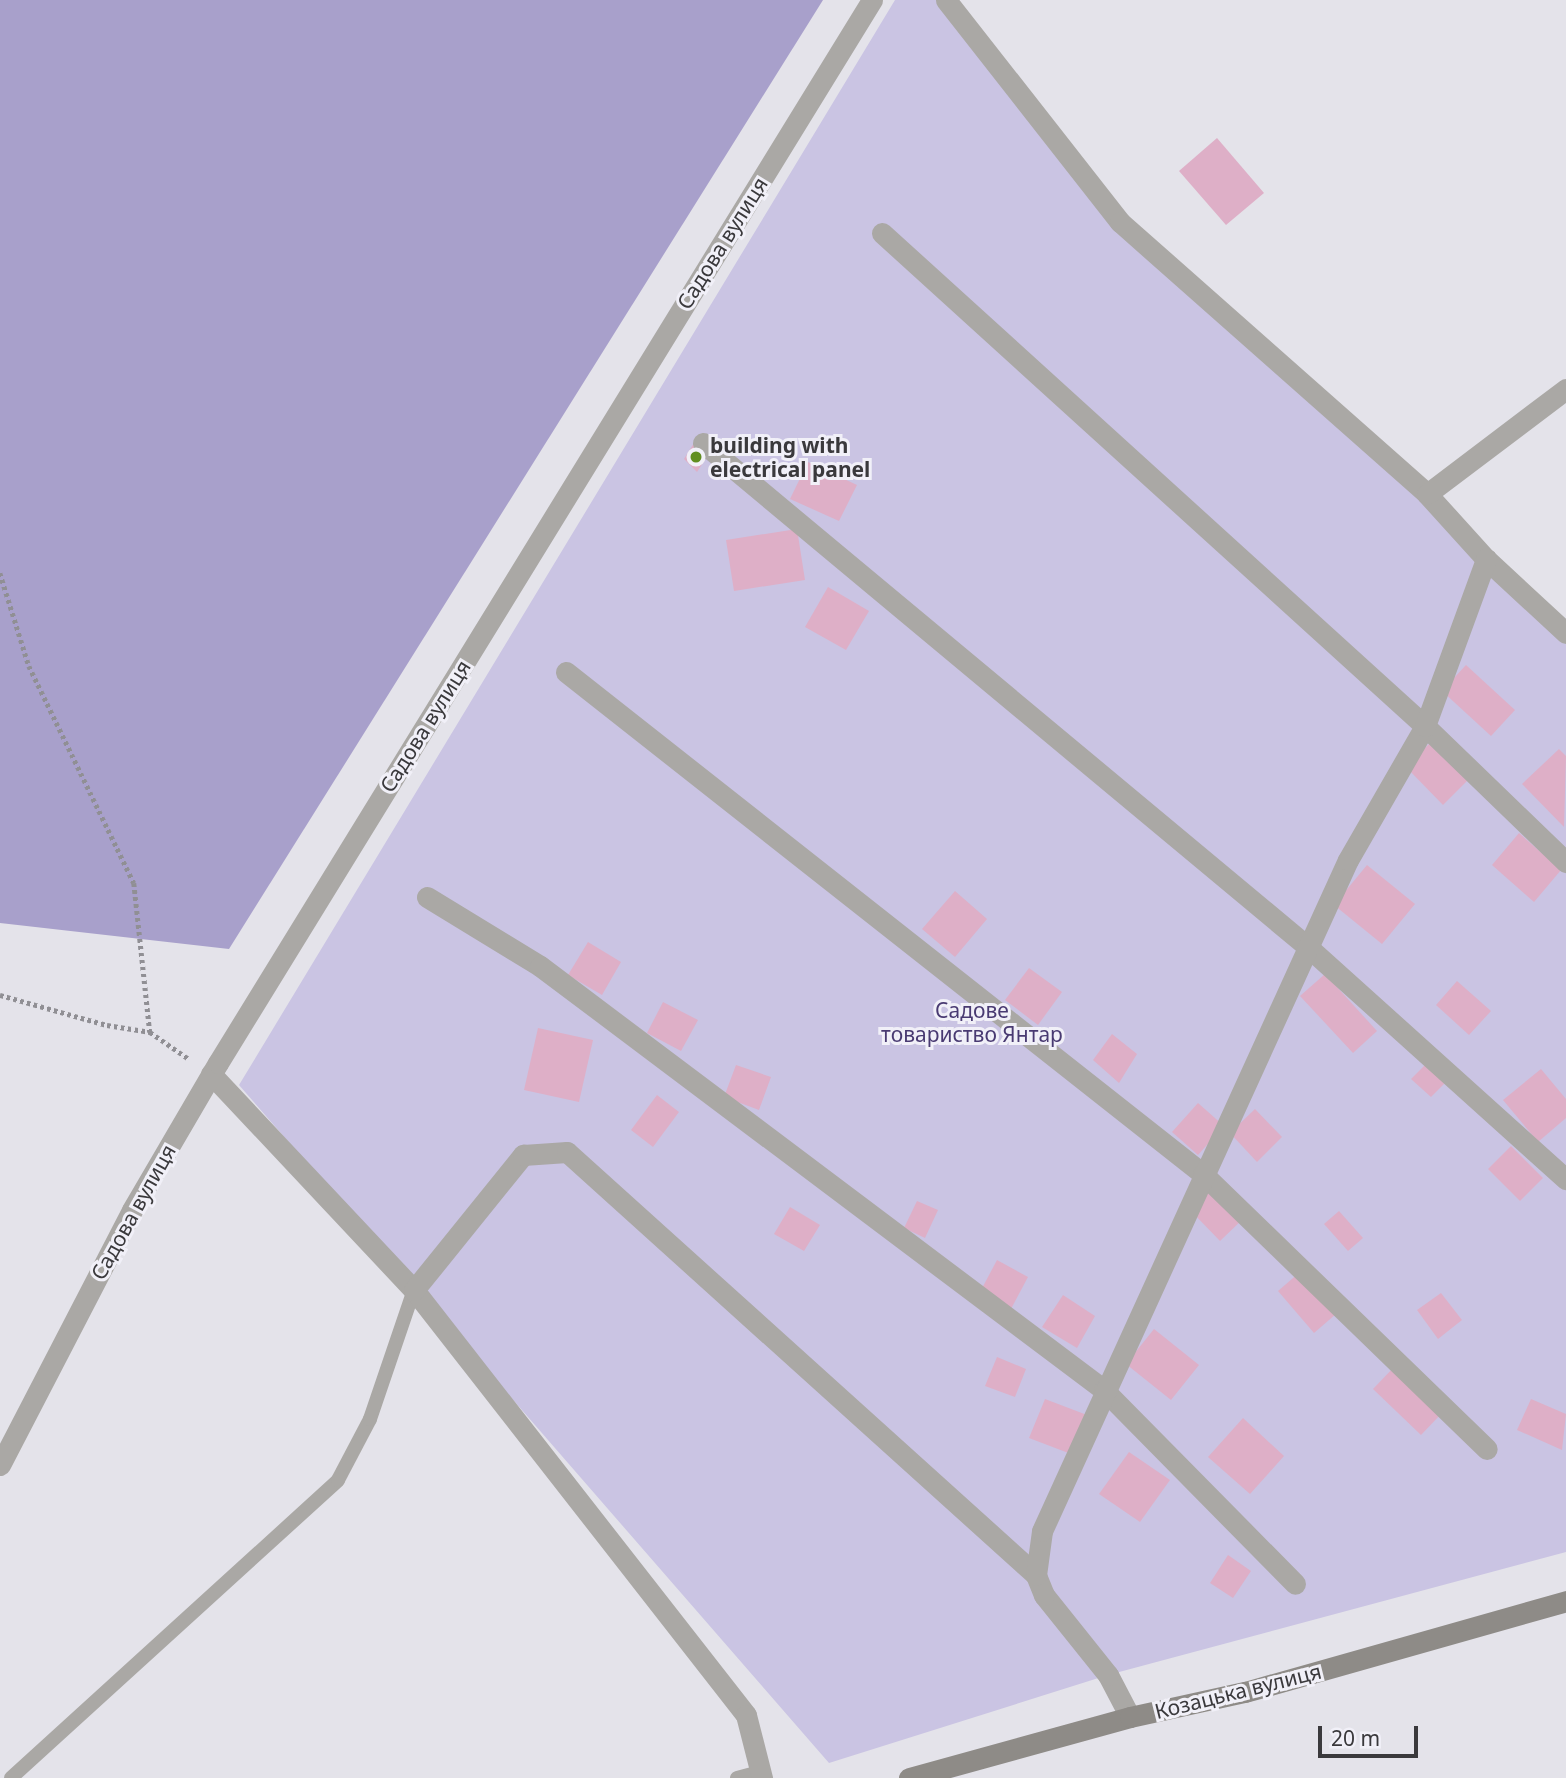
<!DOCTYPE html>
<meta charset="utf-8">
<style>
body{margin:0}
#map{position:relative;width:1566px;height:1778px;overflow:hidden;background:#e4e3ea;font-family:"Noto Sans",sans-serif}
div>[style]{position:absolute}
.green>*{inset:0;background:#cac4e3}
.forest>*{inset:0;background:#a8a0cb}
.building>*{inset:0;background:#deafc7}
.path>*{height:4.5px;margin-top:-2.25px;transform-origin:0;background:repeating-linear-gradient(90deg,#908f94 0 3.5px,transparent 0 7px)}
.lane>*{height:14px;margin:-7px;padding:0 7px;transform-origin:7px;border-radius:7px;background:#aaa8a5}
.street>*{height:21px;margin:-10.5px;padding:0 10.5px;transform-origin:10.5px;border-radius:10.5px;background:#aaa8a5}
.secondary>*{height:21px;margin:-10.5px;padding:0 10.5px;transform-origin:10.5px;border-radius:10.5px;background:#8e8b87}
.dots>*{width:19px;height:19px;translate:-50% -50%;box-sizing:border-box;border:4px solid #f1f0f8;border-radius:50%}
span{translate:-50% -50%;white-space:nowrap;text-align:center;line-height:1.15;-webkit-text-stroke:6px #f1f0f8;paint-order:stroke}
.street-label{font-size:21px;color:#3a393c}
.poi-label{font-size:21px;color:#3a393c;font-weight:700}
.left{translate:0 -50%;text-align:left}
.park-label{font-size:21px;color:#493a72}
.scale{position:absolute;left:1318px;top:1726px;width:100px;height:32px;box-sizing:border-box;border:4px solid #3a393c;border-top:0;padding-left:9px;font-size:21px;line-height:24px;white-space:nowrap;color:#3a393c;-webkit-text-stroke:5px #f1f0f8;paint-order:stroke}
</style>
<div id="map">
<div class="green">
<div style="clip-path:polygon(895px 0,946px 0,1120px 222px,1566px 633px,1566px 1552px,1108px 1675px,829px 1763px,239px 1085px)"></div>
</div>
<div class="forest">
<div style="clip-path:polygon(0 0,823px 0,229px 949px,0 923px)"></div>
</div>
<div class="building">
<div style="clip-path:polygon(1217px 138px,1264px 193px,1226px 225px,1179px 171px)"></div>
<div style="clip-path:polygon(694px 443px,708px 455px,697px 472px,684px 459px)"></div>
<div style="clip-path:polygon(808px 462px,857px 485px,839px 521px,790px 499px)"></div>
<div style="clip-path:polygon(797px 529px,805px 580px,734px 591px,726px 540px)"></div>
<div style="clip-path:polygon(828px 587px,869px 611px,846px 650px,805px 627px)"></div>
<div style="clip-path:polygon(1466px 665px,1515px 710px,1491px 736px,1442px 691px)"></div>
<div style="clip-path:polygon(1431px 742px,1468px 780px,1443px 805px,1406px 767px)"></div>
<div style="clip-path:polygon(1559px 749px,1566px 756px,1564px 827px,1522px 784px)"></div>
<div style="clip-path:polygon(1519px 833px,1561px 870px,1534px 902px,1492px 865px)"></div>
<div style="clip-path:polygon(1367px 865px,1415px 904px,1382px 944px,1334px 905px)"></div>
<div style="clip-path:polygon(955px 891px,987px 919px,955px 957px,922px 929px)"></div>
<div style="clip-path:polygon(588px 942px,621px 962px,602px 995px,568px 975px)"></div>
<div style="clip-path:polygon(1029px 968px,1062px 992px,1038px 1025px,1005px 1000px)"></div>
<div style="clip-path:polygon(1325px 974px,1377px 1031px,1353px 1053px,1300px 996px)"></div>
<div style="clip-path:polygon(1457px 981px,1491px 1011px,1469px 1035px,1436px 1005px)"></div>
<div style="clip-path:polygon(663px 1002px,698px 1020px,681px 1051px,647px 1033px)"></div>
<div style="clip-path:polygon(538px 1028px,593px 1040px,579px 1102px,524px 1090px)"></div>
<div style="clip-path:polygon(1112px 1034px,1137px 1054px,1119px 1083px,1093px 1060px)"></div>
<div style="clip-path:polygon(1427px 1063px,1446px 1082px,1431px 1097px,1411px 1079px)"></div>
<div style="clip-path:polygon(736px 1065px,771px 1077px,759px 1110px,724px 1097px)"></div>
<div style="clip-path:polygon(1541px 1069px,1566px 1099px,1566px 1118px,1538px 1142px,1503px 1100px)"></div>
<div style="clip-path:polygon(657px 1095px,679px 1112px,653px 1147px,631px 1130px)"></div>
<div style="clip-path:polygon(1198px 1103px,1224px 1126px,1198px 1155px,1172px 1132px)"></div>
<div style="clip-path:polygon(1255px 1109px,1282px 1137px,1257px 1162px,1230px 1133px)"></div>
<div style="clip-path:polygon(1511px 1146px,1543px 1178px,1520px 1201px,1488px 1169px)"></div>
<div style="clip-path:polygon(1213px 1185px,1245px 1217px,1220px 1241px,1189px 1209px)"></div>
<div style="clip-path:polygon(917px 1201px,938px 1210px,925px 1238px,904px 1228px)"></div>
<div style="clip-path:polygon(790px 1207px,820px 1225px,804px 1251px,774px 1234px)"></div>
<div style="clip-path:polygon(1339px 1211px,1363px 1238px,1348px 1251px,1324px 1224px)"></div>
<div style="clip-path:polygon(997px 1260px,1028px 1277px,1011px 1309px,980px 1292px)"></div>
<div style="clip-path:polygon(1300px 1272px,1336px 1314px,1314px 1333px,1278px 1291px)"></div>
<div style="clip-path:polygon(1441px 1293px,1462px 1320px,1438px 1339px,1417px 1310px)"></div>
<div style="clip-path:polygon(1063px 1295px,1095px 1316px,1077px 1348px,1042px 1327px)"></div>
<div style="clip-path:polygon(1154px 1329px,1199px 1365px,1171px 1400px,1126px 1364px)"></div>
<div style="clip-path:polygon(997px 1357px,1026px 1369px,1015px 1397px,985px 1386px)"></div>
<div style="clip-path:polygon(1395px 1366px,1443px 1412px,1421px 1435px,1373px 1389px)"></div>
<div style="clip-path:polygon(1045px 1399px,1087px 1415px,1071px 1454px,1029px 1438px)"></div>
<div style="clip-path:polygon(1531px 1399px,1566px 1414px,1562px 1450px,1517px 1430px)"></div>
<div style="clip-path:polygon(1243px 1418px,1284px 1456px,1250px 1494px,1208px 1457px)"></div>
<div style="clip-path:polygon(1129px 1452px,1170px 1480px,1140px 1522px,1099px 1494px)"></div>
<div style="clip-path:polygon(1228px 1555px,1251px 1571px,1233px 1598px,1210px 1583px)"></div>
</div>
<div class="path">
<div style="left:0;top:573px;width:97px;rotate:72.7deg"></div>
<div style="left:29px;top:666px;width:241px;rotate:64.2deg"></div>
<div style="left:134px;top:883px;width:150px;rotate:83.9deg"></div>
<div style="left:0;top:995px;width:111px;rotate:15.7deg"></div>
<div style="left:107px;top:1025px;width:44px;rotate:9.2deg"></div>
<div style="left:150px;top:1032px;width:47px;rotate:34.7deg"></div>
</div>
<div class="lane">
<div style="left:11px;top:1778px;width:442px;rotate:-42.3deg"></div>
<div style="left:338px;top:1480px;width:69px;rotate:-62.3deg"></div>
<div style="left:370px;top:1419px;width:136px;rotate:-71.2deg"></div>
<div style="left:737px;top:1778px;width:27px;rotate:-15deg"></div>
</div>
<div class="street">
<div style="left:946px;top:0;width:282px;rotate:51.9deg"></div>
<div style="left:1120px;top:222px;width:410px;rotate:41.5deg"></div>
<div style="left:1427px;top:494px;width:88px;rotate:47.8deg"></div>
<div style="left:1486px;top:559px;width:109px;rotate:42.8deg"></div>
<div style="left:882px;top:233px;width:733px;rotate:42.24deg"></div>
<div style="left:1425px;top:726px;width:196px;rotate:44deg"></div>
<div style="left:703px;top:443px;width:787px;rotate:39.8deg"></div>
<div style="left:1308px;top:947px;width:347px;rotate:42deg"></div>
<div style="left:1427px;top:494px;width:174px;rotate:-37.1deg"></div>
<div style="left:566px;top:672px;width:811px;rotate:38.24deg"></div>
<div style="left:1203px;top:1174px;width:395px;rotate:44.1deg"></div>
<div style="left:427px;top:897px;width:132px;rotate:31.4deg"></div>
<div style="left:540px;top:966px;width:706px;rotate:36.93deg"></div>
<div style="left:1104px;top:1390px;width:272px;rotate:45.4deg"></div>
<div style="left:211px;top:1074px;width:296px;rotate:46.8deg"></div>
<div style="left:414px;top:1290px;width:539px;rotate:52deg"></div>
<div style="left:746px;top:1715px;width:65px;rotate:75.7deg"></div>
<div style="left:414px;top:1290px;width:174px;rotate:-51.1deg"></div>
<div style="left:523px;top:1155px;width:44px;rotate:-3.9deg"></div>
<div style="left:567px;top:1152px;width:632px;rotate:42.05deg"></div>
<div style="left:0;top:1465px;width:287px;rotate:-62.6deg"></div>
<div style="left:132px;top:1210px;width:170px;rotate:-59.7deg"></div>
<div style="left:218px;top:1063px;width:1248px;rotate:-58.4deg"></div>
<div style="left:1130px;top:1717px;width:47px;rotate:-117.6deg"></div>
<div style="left:1108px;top:1675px;width:102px;rotate:-128.7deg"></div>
<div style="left:1044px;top:1595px;width:22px;rotate:-112deg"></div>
<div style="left:1036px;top:1575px;width:44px;rotate:-82.2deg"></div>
<div style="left:1042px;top:1531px;width:737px;rotate:-65.49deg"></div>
<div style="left:1348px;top:860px;width:155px;rotate:-60.1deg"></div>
<div style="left:1425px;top:726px;width:178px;rotate:-69.9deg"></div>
</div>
<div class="secondary">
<div style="left:909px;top:1778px;width:229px;rotate:-15.4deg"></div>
<div style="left:1130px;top:1717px;width:118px;rotate:-12.3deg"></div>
<div style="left:1245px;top:1692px;width:334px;rotate:-15.8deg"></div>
</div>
<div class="dots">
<div style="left:696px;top:457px;background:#618e20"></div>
</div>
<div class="street-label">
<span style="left:722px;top:243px;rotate:-58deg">Садова вулиця</span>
<span style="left:425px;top:726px;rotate:-58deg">Садова вулиця</span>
<span style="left:133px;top:1212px;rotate:-61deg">Садова вулиця</span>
<span style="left:1238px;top:1691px;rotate:-14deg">Козацька вулиця</span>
</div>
<div class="poi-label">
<span class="left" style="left:710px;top:457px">building with<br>electrical panel</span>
</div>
<div class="park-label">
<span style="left:972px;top:1022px">Садове<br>товариство Янтар</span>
</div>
<div class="scale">20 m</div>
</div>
